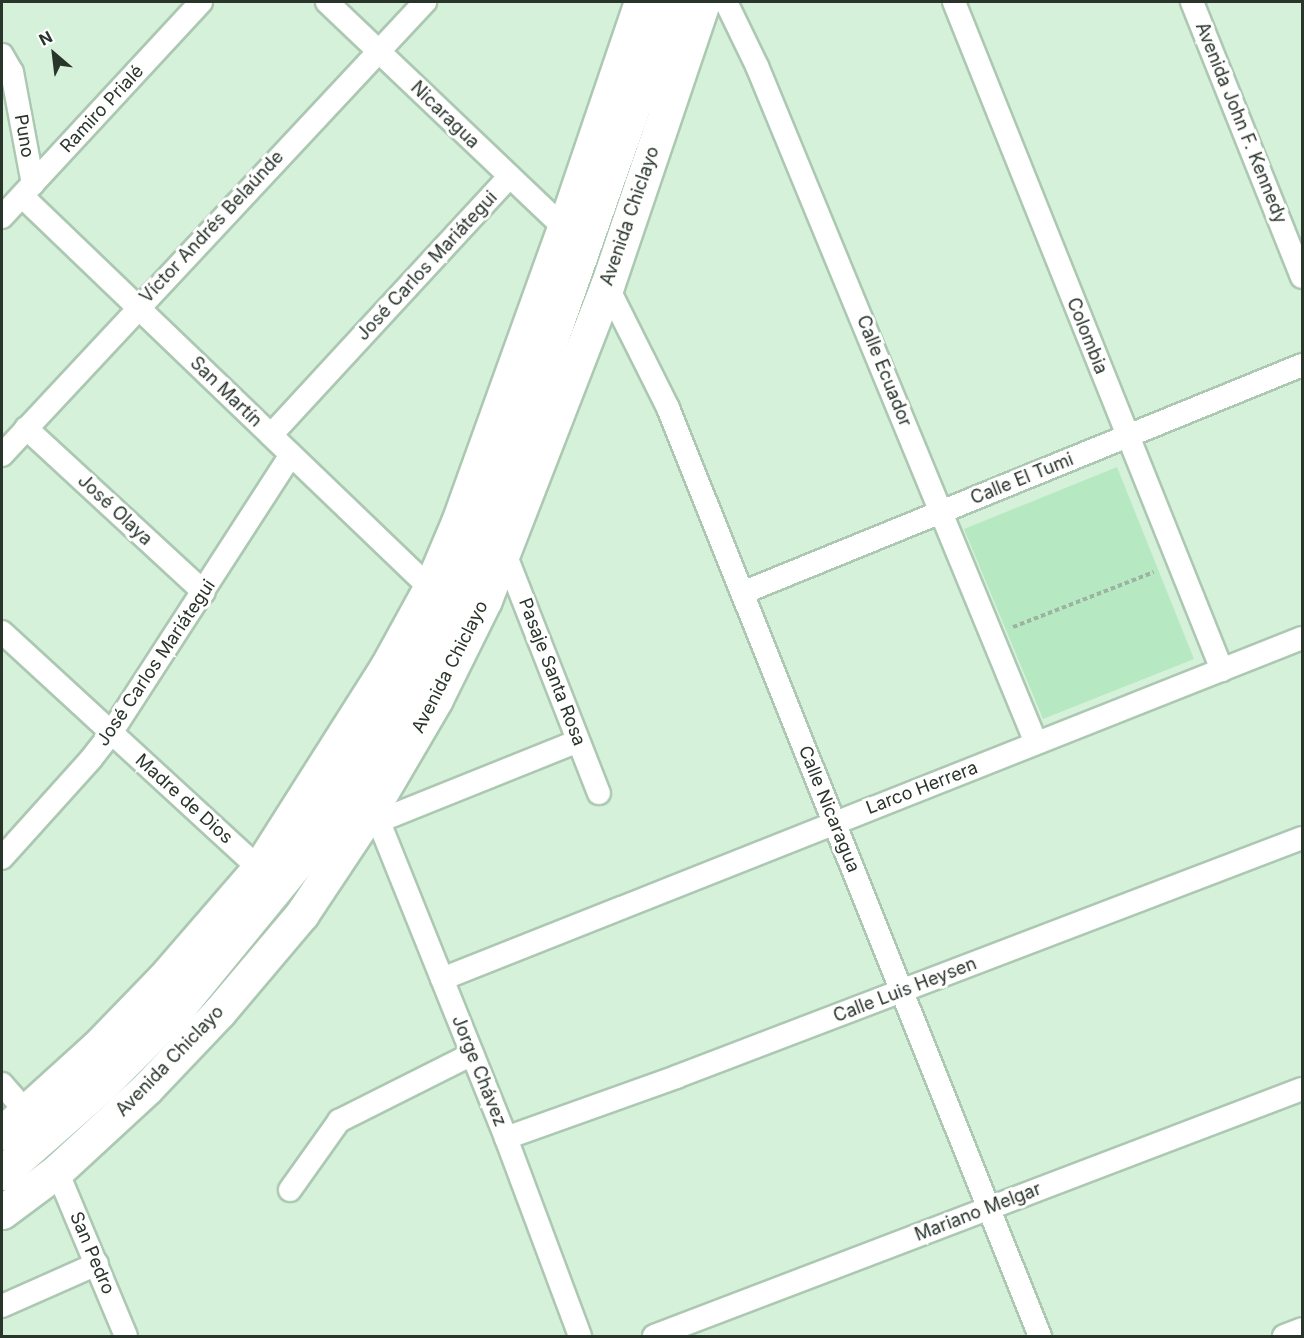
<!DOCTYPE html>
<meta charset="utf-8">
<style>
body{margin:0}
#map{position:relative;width:1304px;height:1338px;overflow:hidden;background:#d5f1da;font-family:Inter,sans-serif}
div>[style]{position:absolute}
.green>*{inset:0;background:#b6e9c1}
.path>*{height:4px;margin-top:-2px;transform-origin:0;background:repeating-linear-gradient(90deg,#9db3a1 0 4.5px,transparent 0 7.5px)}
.roads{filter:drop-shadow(2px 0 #acc8b2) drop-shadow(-2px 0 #acc8b2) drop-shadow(0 2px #acc8b2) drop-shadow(0 -2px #acc8b2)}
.street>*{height:22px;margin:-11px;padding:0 11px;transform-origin:11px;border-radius:11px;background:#fff}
.secondary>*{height:33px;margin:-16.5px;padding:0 16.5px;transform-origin:16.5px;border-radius:16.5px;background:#fff}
.primary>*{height:33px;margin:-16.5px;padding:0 16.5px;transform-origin:16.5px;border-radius:16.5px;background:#fff}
span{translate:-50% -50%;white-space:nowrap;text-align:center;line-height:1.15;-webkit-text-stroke:6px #fff;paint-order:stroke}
.street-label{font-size:18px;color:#29342b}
.frame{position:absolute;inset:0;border:3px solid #29342b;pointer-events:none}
.north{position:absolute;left:24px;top:24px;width:60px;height:60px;-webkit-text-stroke:4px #fff;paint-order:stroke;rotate:332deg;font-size:16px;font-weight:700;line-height:24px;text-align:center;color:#29342b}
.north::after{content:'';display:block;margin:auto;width:21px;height:27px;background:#29342b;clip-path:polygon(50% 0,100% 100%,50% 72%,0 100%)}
</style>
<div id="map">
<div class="green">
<div style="clip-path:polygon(1117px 467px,1194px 659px,1043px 719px,964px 529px)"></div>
</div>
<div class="path">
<div style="left:1013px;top:627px;width:151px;rotate:-21.3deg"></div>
</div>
<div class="roads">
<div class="street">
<div style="left:327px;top:2px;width:327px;rotate:43.6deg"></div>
<div style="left:726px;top:2px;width:71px;rotate:64.2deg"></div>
<div style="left:757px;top:66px;width:732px;rotate:67.6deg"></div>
<div style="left:954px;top:2px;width:720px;rotate:68.14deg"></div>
<div style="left:1192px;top:2px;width:296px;rotate:68.2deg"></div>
<div style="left:2px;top:55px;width:20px;rotate:60deg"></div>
<div style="left:12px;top:72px;width:114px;rotate:79.4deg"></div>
<div style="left:22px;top:196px;width:566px;rotate:43.85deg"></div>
<div style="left:2px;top:217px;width:293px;rotate:-47.2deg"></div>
<div style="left:607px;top:286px;width:136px;rotate:63.4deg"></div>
<div style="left:668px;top:408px;width:1000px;rotate:68.16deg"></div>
<div style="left:26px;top:428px;width:242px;rotate:42.7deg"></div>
<div style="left:271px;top:435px;width:352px;rotate:-47.3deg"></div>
<div style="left:2px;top:455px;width:620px;rotate:-46.96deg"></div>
<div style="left:504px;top:551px;width:260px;rotate:68.6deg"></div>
<div style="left:742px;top:593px;width:605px;rotate:-22.15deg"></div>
<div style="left:2px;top:632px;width:349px;rotate:42.6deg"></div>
<div style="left:373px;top:807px;width:357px;rotate:68.1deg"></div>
<div style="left:506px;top:1138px;width:211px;rotate:69.5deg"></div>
<div style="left:379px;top:821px;width:214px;rotate:-21.9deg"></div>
<div style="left:2px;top:858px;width:133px;rotate:-48deg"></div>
<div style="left:91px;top:759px;width:33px;rotate:-52deg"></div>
<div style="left:111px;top:733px;width:331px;rotate:-57.1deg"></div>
<div style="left:442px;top:979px;width:925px;rotate:-21.63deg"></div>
<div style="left:2px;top:1084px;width:38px;rotate:49deg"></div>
<div style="left:506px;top:1138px;width:181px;rotate:-19.7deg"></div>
<div style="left:676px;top:1077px;width:670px;rotate:-20.9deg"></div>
<div style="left:57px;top:1171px;width:179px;rotate:67.3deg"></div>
<div style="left:290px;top:1190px;width:85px;rotate:-54.6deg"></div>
<div style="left:339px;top:1121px;width:149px;rotate:-26.7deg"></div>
<div style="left:2px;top:1306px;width:104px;rotate:-23.9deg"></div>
<div style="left:654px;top:1336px;width:693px;rotate:-20.87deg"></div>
<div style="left:1284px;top:1336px;width:19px;rotate:-21deg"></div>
</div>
<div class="secondary">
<div style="left:2px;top:1173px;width:132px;rotate:-41.3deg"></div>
<div style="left:101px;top:1086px;width:103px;rotate:-45deg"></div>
<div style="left:174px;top:1013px;width:208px;rotate:-50.7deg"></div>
<div style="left:306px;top:852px;width:172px;rotate:-57.6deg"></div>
<div style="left:398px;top:707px;width:87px;rotate:-61.1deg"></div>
<div style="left:440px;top:631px;width:93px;rotate:-65.9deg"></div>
<div style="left:478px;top:546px;width:577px;rotate:-70.56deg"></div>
</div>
<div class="primary">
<div style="left:2px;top:1133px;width:128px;rotate:-42.2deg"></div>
<div style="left:97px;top:1047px;width:95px;rotate:-45.9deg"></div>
<div style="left:163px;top:979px;width:147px;rotate:-49.1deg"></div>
<div style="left:259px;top:868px;width:237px;rotate:-57.6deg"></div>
<div style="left:386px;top:668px;width:91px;rotate:-61.2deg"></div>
<div style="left:430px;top:588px;width:72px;rotate:-67deg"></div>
<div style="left:458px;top:522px;width:313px;rotate:-70.2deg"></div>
<div style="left:564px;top:228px;width:239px;rotate:-71.2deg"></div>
<div style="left:2px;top:1212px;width:69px;rotate:-36.7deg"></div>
<div style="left:57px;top:1171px;width:122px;rotate:-42.7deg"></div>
<div style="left:147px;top:1088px;width:106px;rotate:-46.5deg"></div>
<div style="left:220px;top:1011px;width:127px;rotate:-49.8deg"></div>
<div style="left:302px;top:914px;width:128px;rotate:-56.4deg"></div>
<div style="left:373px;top:807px;width:125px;rotate:-59.7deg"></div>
<div style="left:436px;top:699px;width:110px;rotate:-63.7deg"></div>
<div style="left:485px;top:600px;width:337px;rotate:-68.8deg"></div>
<div style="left:607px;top:286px;width:300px;rotate:-71.3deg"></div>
</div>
</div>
<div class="street-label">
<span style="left:102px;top:109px;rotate:-47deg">Ramiro Prialé</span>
<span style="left:445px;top:115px;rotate:44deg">Nicaragua</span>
<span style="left:1241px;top:123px;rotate:68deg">Avenida John F. Kennedy</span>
<span style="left:24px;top:136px;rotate:80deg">Puno</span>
<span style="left:630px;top:216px;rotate:-71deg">Avenida Chiclayo</span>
<span style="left:212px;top:227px;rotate:-47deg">Víctor Andrés Belaúnde</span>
<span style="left:427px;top:266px;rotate:-47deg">José Carlos Mariátegui</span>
<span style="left:1087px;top:336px;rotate:68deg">Colombia</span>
<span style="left:884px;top:371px;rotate:68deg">Calle Ecuador</span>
<span style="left:226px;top:392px;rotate:44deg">San Martín</span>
<span style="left:1022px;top:479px;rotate:-22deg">Calle El Tumi</span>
<span style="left:115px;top:510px;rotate:43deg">José Olaya</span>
<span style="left:156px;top:663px;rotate:-56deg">José Carlos Mariátegui</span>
<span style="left:450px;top:667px;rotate:-63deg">Avenida Chiclayo</span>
<span style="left:552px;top:672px;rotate:69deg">Pasaje Santa Rosa</span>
<span style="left:922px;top:788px;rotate:-21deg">Larco Herrera</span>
<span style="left:184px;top:799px;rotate:42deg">Madre de Dios</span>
<span style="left:829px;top:809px;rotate:68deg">Calle Nicaragua</span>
<span style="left:905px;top:990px;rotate:-21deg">Calle Luis Heysen</span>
<span style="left:170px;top:1061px;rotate:-46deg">Avenida Chiclayo</span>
<span style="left:479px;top:1071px;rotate:68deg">Jorge Chávez</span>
<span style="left:978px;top:1212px;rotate:-21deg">Mariano Melgar</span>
<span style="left:92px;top:1253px;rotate:67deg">San Pedro</span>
</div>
<div class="frame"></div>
<div class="north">N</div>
</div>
